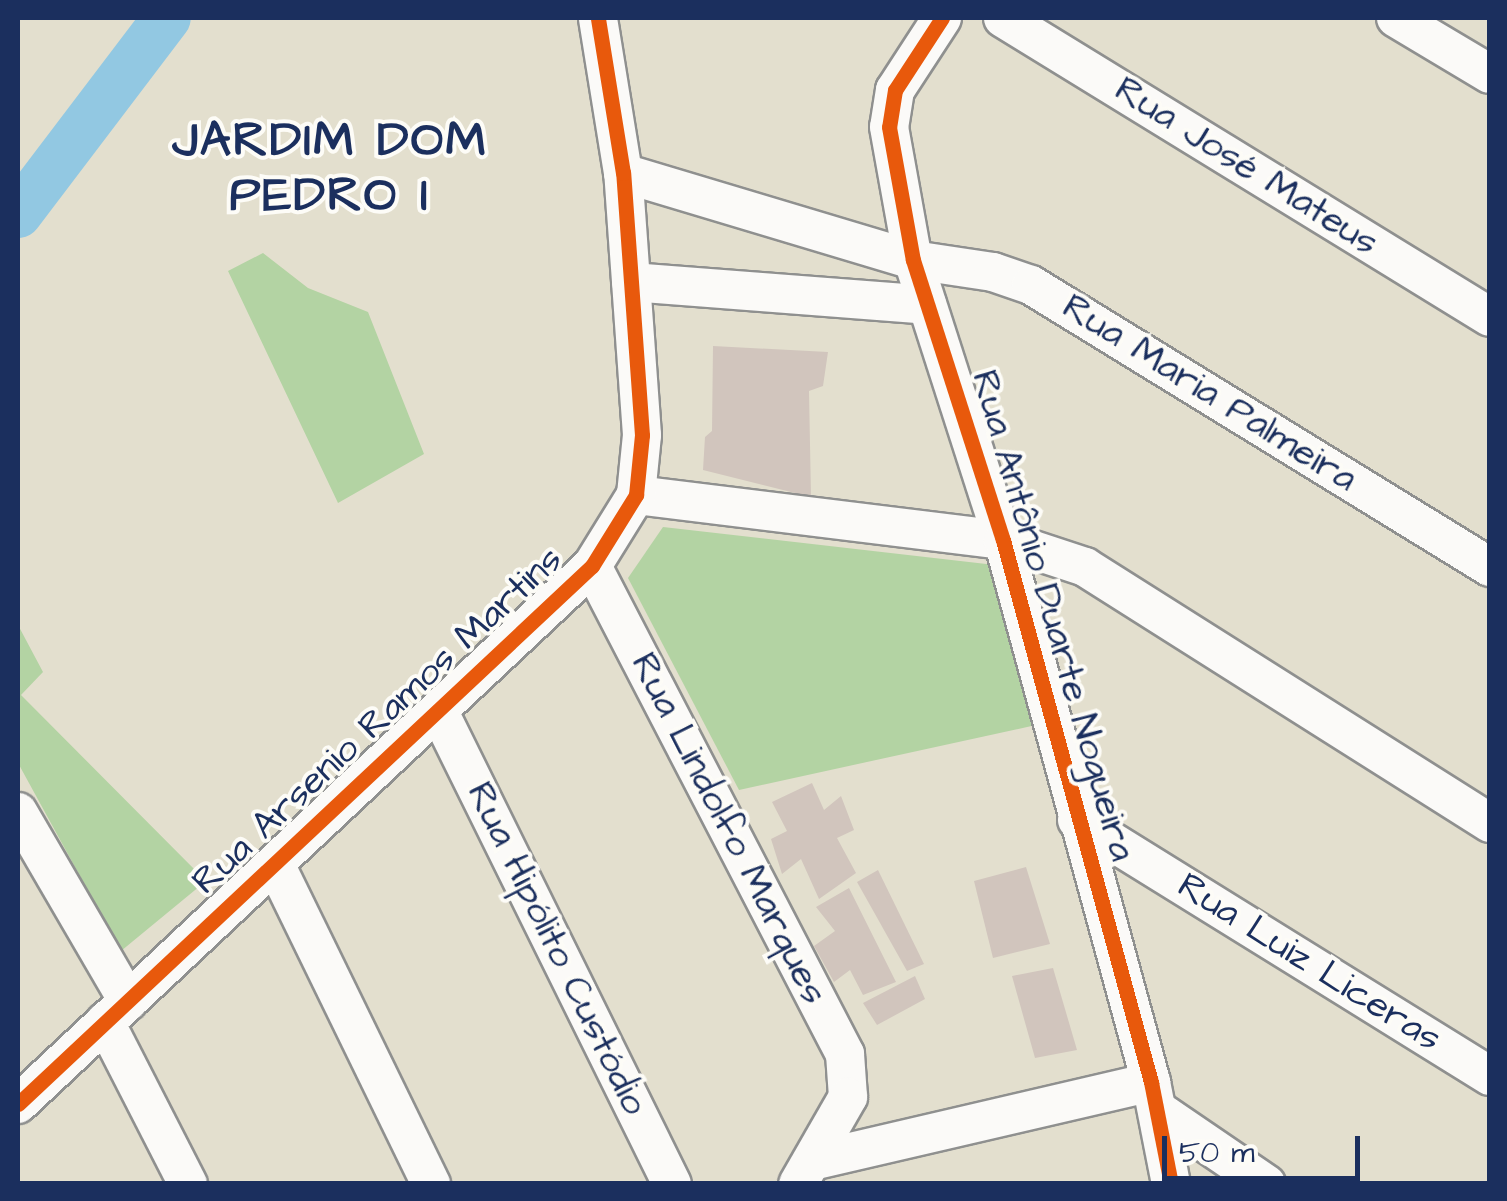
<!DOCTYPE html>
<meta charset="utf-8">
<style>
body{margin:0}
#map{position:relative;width:1507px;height:1201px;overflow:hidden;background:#e3dfce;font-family:"Architects Daughter",sans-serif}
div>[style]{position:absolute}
.green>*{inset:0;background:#b3d3a3}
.river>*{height:48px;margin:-24px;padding:0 24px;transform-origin:24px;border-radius:24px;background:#92c8e2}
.building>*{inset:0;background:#d1c5bd}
.roads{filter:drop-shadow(2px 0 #8f908f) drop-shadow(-2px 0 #8f908f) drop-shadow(0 2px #8f908f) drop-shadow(0 -2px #8f908f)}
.minor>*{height:38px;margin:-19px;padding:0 19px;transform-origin:19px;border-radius:19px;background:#fbfaf8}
.cycleway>*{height:15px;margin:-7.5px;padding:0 7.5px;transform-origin:7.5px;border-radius:7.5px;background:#e8590c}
span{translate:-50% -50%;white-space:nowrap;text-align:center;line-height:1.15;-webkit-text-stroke:8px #fdfcf7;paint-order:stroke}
.street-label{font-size:38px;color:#1b2f5e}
.district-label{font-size:48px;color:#1b2f5e;font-weight:700;letter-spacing:2.5px}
.frame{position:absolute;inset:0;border:20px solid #1b2f5e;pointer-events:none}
.scale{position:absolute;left:1162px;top:1136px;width:198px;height:45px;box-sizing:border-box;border:5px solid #1b2f5e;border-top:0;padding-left:12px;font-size:30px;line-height:35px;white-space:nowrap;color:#1b2f5e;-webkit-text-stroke:8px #fdfcf7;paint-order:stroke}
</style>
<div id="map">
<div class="green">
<div style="clip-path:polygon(263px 253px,308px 288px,368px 312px,424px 454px,338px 503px,228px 271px)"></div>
<div style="clip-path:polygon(663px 527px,995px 565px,1036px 725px,739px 790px,628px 578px)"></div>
<div style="clip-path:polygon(18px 625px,43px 672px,21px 695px,206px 881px,121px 951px,18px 763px)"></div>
</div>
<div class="river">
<div style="left:18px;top:214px;width:246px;rotate:-52.8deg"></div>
</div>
<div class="building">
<div style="clip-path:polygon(713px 346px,828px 352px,823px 386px,809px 391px,811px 497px,703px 470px,705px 437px,712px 431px)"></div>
<div style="clip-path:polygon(812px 783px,824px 810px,841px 796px,854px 830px,837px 838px,856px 873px,819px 899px,801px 859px,782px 874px,771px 839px,787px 831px,772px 802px)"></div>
<div style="clip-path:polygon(1026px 867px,1050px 944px,993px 958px,974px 881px)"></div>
<div style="clip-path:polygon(878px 870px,924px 964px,907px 971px,857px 882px)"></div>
<div style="clip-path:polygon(849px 888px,896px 982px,863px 995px,850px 970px,834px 982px,814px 946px,835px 931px,816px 907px)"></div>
<div style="clip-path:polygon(1053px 968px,1077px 1050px,1035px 1058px,1012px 976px)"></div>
<div style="clip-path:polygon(915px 976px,925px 999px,877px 1025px,863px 1003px)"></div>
</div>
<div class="roads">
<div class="minor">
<div style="left:942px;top:18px;width:86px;rotate:123.1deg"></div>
<div style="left:895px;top:90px;width:37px;rotate:99deg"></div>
<div style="left:889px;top:127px;width:135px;rotate:79.8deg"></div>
<div style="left:913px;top:260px;width:294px;rotate:72.2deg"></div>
<div style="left:1003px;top:540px;width:562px;rotate:74.73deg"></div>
<div style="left:1151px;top:1082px;width:104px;rotate:78.9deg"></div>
<div style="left:1003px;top:18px;width:571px;rotate:31.55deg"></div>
<div style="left:1396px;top:18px;width:109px;rotate:30.8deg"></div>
<div style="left:623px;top:173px;width:303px;rotate:16.7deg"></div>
<div style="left:913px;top:260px;width:81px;rotate:8.5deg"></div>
<div style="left:993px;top:272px;width:40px;rotate:18.9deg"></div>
<div style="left:1031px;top:285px;width:539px;rotate:31.57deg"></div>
<div style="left:631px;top:282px;width:297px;rotate:4.4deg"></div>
<div style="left:636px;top:495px;width:370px;rotate:7deg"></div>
<div style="left:1003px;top:540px;width:86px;rotate:18.2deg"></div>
<div style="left:1085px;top:567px;width:479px;rotate:32.3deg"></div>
<div style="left:592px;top:566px;width:550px;rotate:62.6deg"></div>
<div style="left:845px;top:1054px;width:43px;rotate:86deg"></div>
<div style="left:848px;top:1097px;width:100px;rotate:119.9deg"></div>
<div style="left:440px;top:714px;width:524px;rotate:63.73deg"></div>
<div style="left:18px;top:812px;width:219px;rotate:59.8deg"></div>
<div style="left:1077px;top:820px;width:486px;rotate:31.8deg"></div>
<div style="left:275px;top:864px;width:356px;rotate:64deg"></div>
<div style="left:105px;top:1022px;width:182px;rotate:62.9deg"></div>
<div style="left:18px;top:1104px;width:787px;rotate:-43.15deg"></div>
<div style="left:592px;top:566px;width:84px;rotate:-58.2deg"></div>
<div style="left:636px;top:495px;width:60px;rotate:-84.3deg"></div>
<div style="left:642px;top:435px;width:263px;rotate:-94.1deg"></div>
<div style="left:623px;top:173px;width:157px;rotate:-99.2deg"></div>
<div style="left:1159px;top:1111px;width:130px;rotate:34.3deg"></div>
<div style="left:812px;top:1161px;width:348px;rotate:-13.1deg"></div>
</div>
</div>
<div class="cycleway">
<div style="left:942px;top:18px;width:86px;rotate:123.1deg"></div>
<div style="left:895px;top:90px;width:37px;rotate:99deg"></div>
<div style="left:889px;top:127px;width:135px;rotate:79.8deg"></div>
<div style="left:913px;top:260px;width:294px;rotate:72.2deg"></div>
<div style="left:1003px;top:540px;width:562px;rotate:74.73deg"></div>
<div style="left:1151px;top:1082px;width:104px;rotate:78.9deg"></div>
<div style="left:18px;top:1104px;width:787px;rotate:-43.15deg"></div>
<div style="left:592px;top:566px;width:84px;rotate:-58.2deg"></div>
<div style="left:636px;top:495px;width:60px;rotate:-84.3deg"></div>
<div style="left:642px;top:435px;width:263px;rotate:-94.1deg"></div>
<div style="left:623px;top:173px;width:157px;rotate:-99.2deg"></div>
</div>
<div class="street-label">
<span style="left:1246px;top:167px;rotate:32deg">Rua José Mateus</span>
<span style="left:1209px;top:394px;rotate:32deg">Rua Maria Palmeira</span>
<span style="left:1052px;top:616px;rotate:74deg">Rua Antônio Duarte Nogueira</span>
<span style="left:378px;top:721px;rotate:-43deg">Rua Arsenio Ramos Martins</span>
<span style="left:728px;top:829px;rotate:63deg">Rua Lindolfo Marques</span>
<span style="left:556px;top:949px;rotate:64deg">Rua Hipólito Custódio</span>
<span style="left:1309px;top:963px;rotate:32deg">Rua Luiz Liceras</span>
</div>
<div class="district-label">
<span style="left:330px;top:169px">JARDIM DOM<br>PEDRO I</span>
</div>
<div class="frame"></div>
<div class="scale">50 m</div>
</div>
